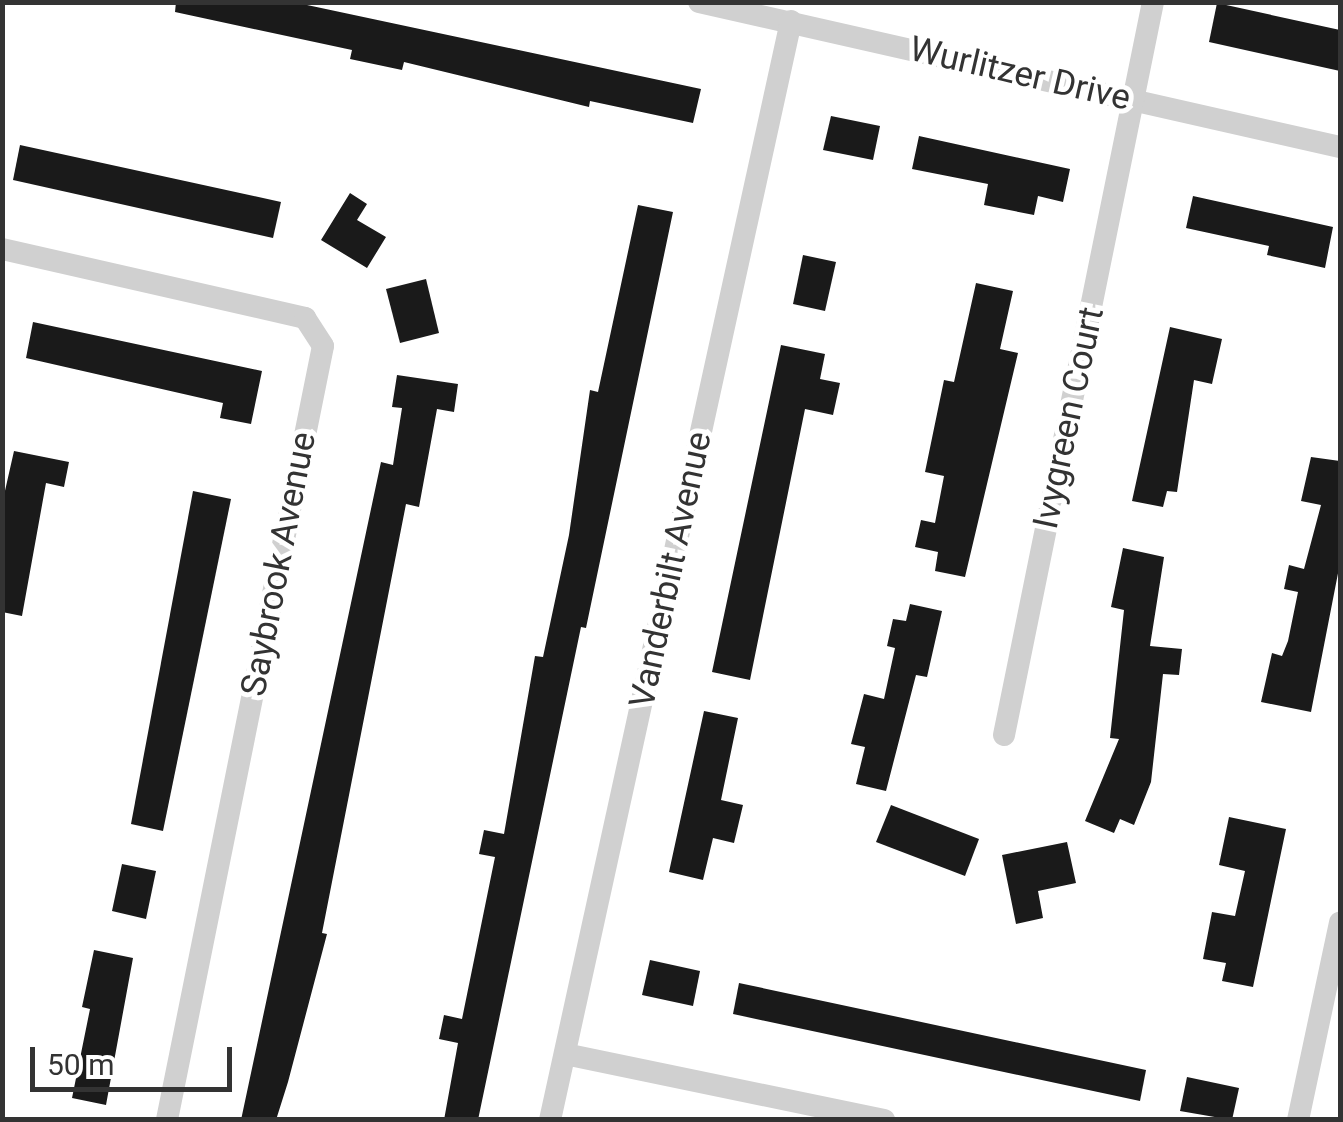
<!DOCTYPE html>
<style>
body{margin:0}
#map{position:relative;width:1343px;height:1122px;overflow:hidden;background:#fff;font-family:Roboto,sans-serif}
div>[style]{position:absolute}
.building>*{inset:0;background:#1a1a1a}
.street>*{height:22px;margin:-11px;padding:0 11px;transform-origin:11px;border-radius:11px;background:#d0d0d0}
span{translate:-50% -50%;white-space:nowrap;text-align:center;line-height:1.15;-webkit-text-stroke:10px #fff;paint-order:stroke}
.street-label{font-size:35px;color:#333}
.frame{position:absolute;inset:0;border:5px solid #333;pointer-events:none}
.scale{position:absolute;left:30px;top:1047px;width:202px;height:45px;box-sizing:border-box;border:5px solid #333;border-top:0;padding-left:12px;font-size:30px;line-height:35px;white-space:nowrap;color:#333;-webkit-text-stroke:8px #fff;paint-order:stroke}
</style>
<div id="map">
<div class="building">
<div style="clip-path:polygon(176px 2px,293px 2px,701px 89px,693px 123px,590px 101px,589px 107px,404px 62px,402px 70px,350px 59px,352px 50px,175px 12px)"></div>
<div style="clip-path:polygon(1217px 3px,1340px 30px,1340px 71px,1209px 42px)"></div>
<div style="clip-path:polygon(831px 116px,880px 126px,873px 160px,823px 150px)"></div>
<div style="clip-path:polygon(919px 136px,1070px 169px,1063px 202px,1038px 196px,1034px 215px,984px 205px,988px 184px,912px 169px)"></div>
<div style="clip-path:polygon(20px 145px,281px 202px,273px 238px,13px 180px)"></div>
<div style="clip-path:polygon(350px 193px,367px 204px,357px 220px,386px 237px,367px 268px,321px 240px)"></div>
<div style="clip-path:polygon(1193px 196px,1333px 227px,1325px 268px,1267px 255px,1269px 246px,1186px 228px)"></div>
<div style="clip-path:polygon(638px 205px,673px 212px,586px 628px,581px 627px,478px 1120px,444px 1120px,458px 1043px,439px 1039px,444px 1015px,462px 1019px,495px 857px,479px 854px,484px 830px,504px 834px,535px 656px,543px 657px,569px 535px,590px 390px,598px 392px)"></div>
<div style="clip-path:polygon(803px 255px,836px 262px,825px 311px,793px 304px)"></div>
<div style="clip-path:polygon(426px 279px,439px 333px,400px 343px,386px 289px)"></div>
<div style="clip-path:polygon(976px 283px,1013px 291px,1000px 349px,1018px 353px,965px 577px,935px 571px,938px 552px,915px 547px,921px 520px,935px 523px,944px 476px,925px 472px,944px 380px,954px 382px)"></div>
<div style="clip-path:polygon(33px 322px,262px 371px,251px 424px,220px 418px,223px 403px,26px 358px)"></div>
<div style="clip-path:polygon(1170px 327px,1222px 339px,1212px 384px,1194px 380px,1177px 492px,1167px 491px,1163px 507px,1132px 501px)"></div>
<div style="clip-path:polygon(781px 345px,825px 354px,820px 379px,840px 383px,833px 415px,805px 409px,750px 680px,712px 672px)"></div>
<div style="clip-path:polygon(397px 375px,458px 384px,454px 412px,437px 409px,419px 507px,406px 504px,322px 933px,327px 934px,288px 1082px,276px 1120px,241px 1120px,381px 462px,393px 465px,402px 408px,392px 407px)"></div>
<div style="clip-path:polygon(14px 451px,69px 462px,64px 487px,46px 483px,22px 616px,2px 612px,2px 504px)"></div>
<div style="clip-path:polygon(1311px 457px,1340px 461px,1340px 563px,1311px 712px,1261px 702px,1272px 653px,1282px 656px,1288px 641px,1298px 592px,1284px 589px,1289px 565px,1304px 569px,1321px 505px,1301px 501px)"></div>
<div style="clip-path:polygon(193px 491px,231px 499px,163px 831px,131px 824px)"></div>
<div style="clip-path:polygon(1123px 548px,1164px 557px,1150px 646px,1182px 649px,1179px 675px,1163px 674px,1151px 782px,1134px 825px,1120px 819px,1114px 833px,1085px 821px,1119px 739px,1110px 738px,1124px 610px,1111px 607px)"></div>
<div style="clip-path:polygon(910px 604px,942px 611px,927px 677px,916px 675px,886px 791px,856px 784px,865px 747px,851px 744px,864px 694px,884px 699px,895px 648px,887px 646px,893px 619px,906px 621px)"></div>
<div style="clip-path:polygon(704px 711px,738px 718px,721px 800px,743px 805px,734px 843px,713px 838px,703px 880px,669px 872px)"></div>
<div style="clip-path:polygon(891px 805px,979px 839px,965px 876px,876px 842px)"></div>
<div style="clip-path:polygon(1229px 817px,1286px 829px,1253px 987px,1222px 981px,1226px 963px,1203px 959px,1212px 912px,1235px 916px,1245px 871px,1219px 865px)"></div>
<div style="clip-path:polygon(1067px 842px,1076px 883px,1038px 891px,1043px 918px,1016px 924px,1002px 855px)"></div>
<div style="clip-path:polygon(122px 864px,156px 871px,146px 919px,112px 911px)"></div>
<div style="clip-path:polygon(94px 950px,133px 958px,106px 1105px,72px 1098px,90px 1009px,82px 1007px)"></div>
<div style="clip-path:polygon(650px 960px,700px 971px,693px 1006px,642px 995px)"></div>
<div style="clip-path:polygon(739px 983px,1146px 1070px,1140px 1101px,733px 1014px)"></div>
<div style="clip-path:polygon(1187px 1077px,1239px 1088px,1232px 1120px,1180px 1111px)"></div>
</div>
<div class="street">
<div style="left:699px;top:2px;width:657px;rotate:12.75deg"></div>
<div style="left:2px;top:249px;width:311px;rotate:12.8deg"></div>
<div style="left:305px;top:318px;width:33px;rotate:57deg"></div>
<div style="left:323px;top:346px;width:790px;rotate:101.4deg"></div>
<div style="left:1004px;top:735px;width:748px;rotate:-78.51deg"></div>
<div style="left:565px;top:1054px;width:326px;rotate:11.7deg"></div>
<div style="left:550px;top:1120px;width:1125px;rotate:-77.63deg"></div>
<div style="left:1298px;top:1120px;width:202px;rotate:-78deg"></div>
</div>
<div class="street-label">
<span style="left:1020px;top:74px;rotate:13deg">Wurlitzer Drive</span>
<span style="left:1069px;top:418px;rotate:-78deg">Ivygreen Court</span>
<span style="left:279px;top:564px;rotate:-79deg">Saybrook Avenue</span>
<span style="left:671px;top:570px;rotate:-78deg">Vanderbilt Avenue</span>
</div>
<div class="frame"></div>
<div class="scale">50 m</div>
</div>
